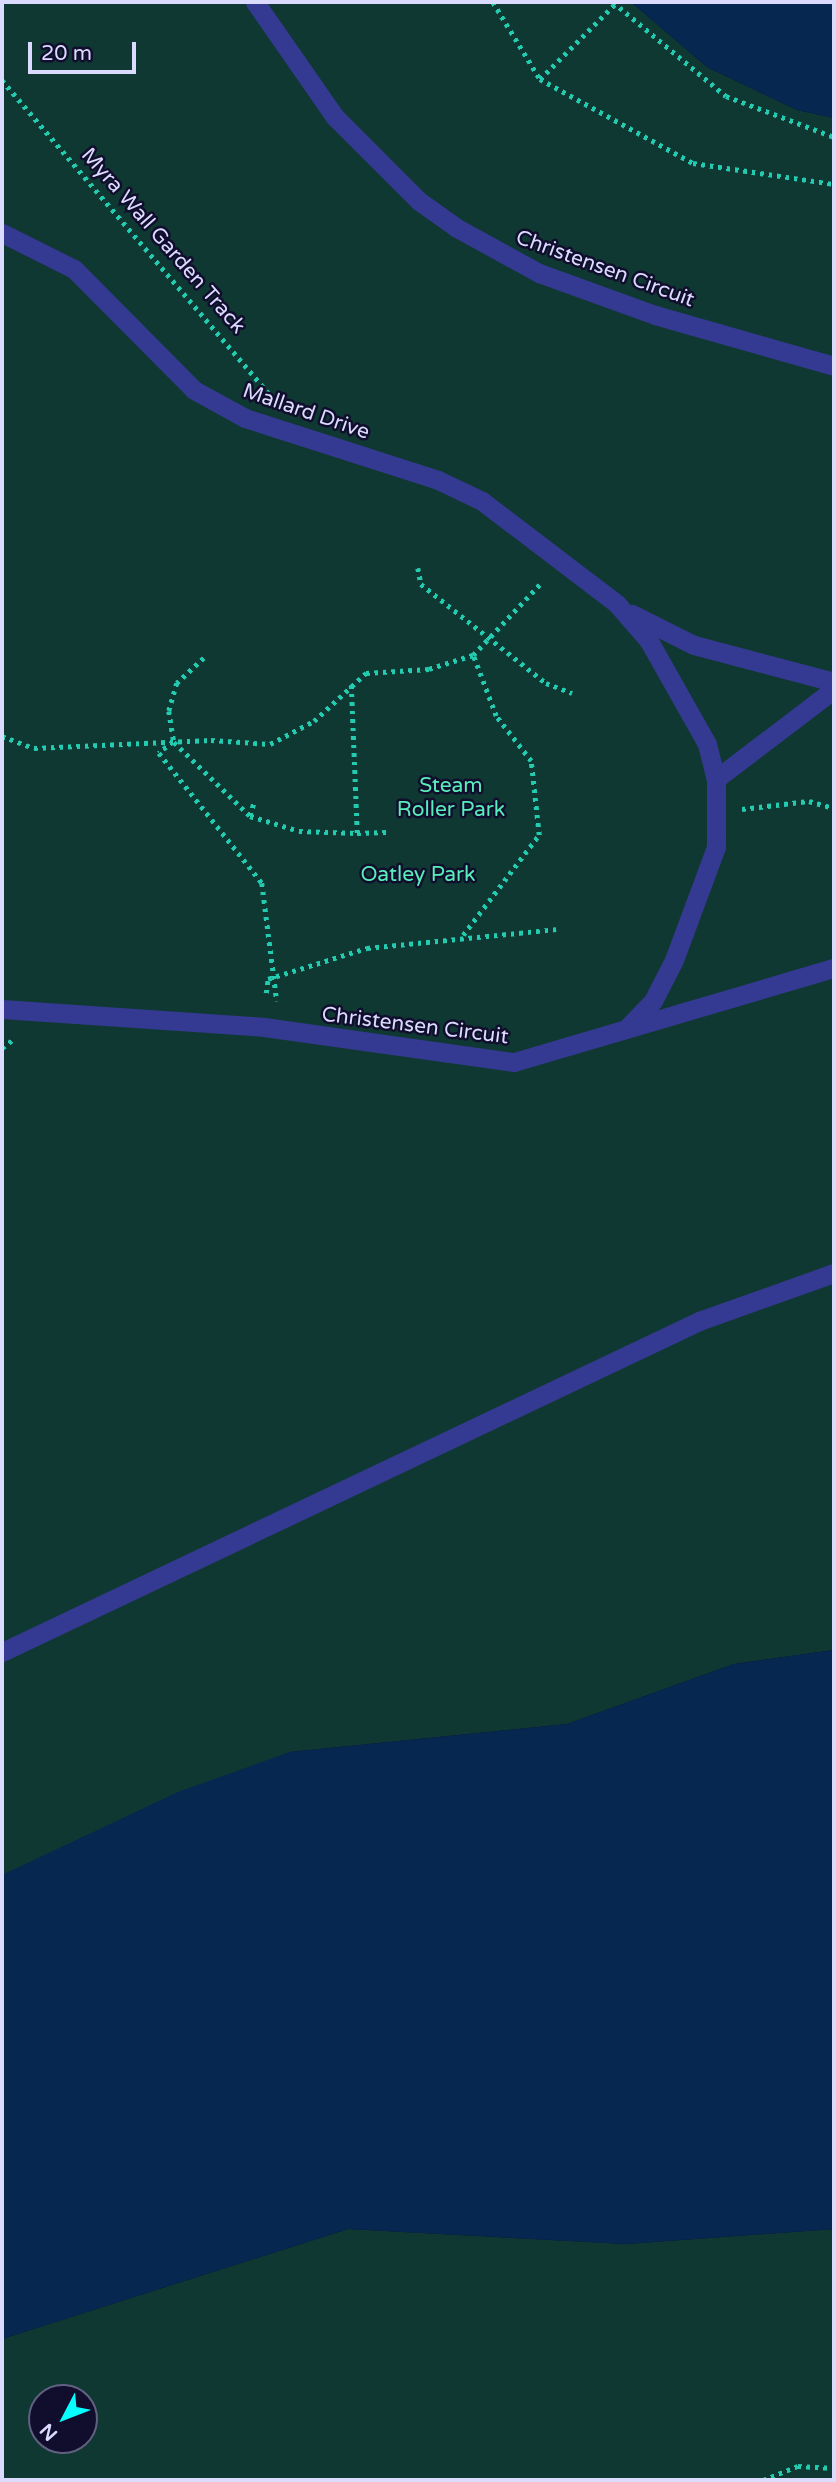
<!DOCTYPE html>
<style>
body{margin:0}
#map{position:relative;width:836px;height:2482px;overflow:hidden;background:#110e2d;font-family:"Varela Round",sans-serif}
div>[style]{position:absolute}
.green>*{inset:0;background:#103833}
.water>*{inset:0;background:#052750}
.path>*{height:4.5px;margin-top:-2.25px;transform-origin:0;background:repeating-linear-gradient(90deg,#23cbb0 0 3.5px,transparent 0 8.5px)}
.service>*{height:19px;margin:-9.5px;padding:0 9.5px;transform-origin:9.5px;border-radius:9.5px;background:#343a91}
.minor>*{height:19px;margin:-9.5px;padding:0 9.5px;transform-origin:9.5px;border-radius:9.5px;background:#343a91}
span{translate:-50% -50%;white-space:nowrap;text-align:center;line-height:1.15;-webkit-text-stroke:5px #110e2d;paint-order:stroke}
.street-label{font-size:21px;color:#dbdaff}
.park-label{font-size:21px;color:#58edba}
.frame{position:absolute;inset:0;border:4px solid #dbdaff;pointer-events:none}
.north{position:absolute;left:28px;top:2384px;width:70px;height:70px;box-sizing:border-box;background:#110e2d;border:2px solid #626081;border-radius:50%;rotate:228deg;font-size:19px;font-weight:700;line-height:28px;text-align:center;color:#dbdaff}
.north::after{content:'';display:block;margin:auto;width:24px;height:32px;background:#06feff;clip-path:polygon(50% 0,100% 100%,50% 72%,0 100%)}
.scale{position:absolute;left:28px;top:42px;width:108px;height:32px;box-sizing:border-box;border:4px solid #dbdaff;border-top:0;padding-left:9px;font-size:21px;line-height:24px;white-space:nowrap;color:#dbdaff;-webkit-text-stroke:5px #110e2d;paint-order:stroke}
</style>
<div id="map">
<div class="green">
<div style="clip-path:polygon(2px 2px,631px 2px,707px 67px,797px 110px,834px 118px,834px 1650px,734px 1664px,567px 1724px,290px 1752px,2px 1875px)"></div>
<div style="clip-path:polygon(evenodd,348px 2229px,626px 2244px,834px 2229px,834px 2480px,2px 2480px,2px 2339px,348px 2229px,42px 2398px,84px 2398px,84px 2440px,42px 2440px,42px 2398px)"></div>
</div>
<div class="water">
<div style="clip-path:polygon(631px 2px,834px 2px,834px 118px,797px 110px,707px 67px)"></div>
<div style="clip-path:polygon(834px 1650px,834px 2229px,626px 2244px,348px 2229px,2px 2339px,2px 1875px,178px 1792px,290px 1752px,567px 1724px,734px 1664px)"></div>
</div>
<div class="path">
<div style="left:493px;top:2px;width:90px;rotate:58.6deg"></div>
<div style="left:540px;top:79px;width:175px;rotate:28.8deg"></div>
<div style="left:693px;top:163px;width:143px;rotate:8.5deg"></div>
<div style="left:613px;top:2px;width:147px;rotate:39.8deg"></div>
<div style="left:726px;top:96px;width:116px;rotate:20.8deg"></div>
<div style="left:540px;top:79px;width:106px;rotate:-45deg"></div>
<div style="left:2px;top:80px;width:415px;rotate:49.6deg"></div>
<div style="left:418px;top:568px;width:16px;rotate:79deg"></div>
<div style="left:421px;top:584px;width:159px;rotate:38.4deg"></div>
<div style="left:546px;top:683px;width:28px;rotate:21deg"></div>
<div style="left:204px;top:658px;width:37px;rotate:137deg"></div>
<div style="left:177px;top:683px;width:29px;rotate:106deg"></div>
<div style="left:169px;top:711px;width:31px;rotate:81deg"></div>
<div style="left:174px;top:742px;width:106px;rotate:44.2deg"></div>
<div style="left:250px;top:816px;width:51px;rotate:17deg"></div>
<div style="left:299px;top:831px;width:58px;rotate:2deg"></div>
<div style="left:357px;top:833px;width:148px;rotate:-92.3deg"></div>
<div style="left:2px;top:736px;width:34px;rotate:21deg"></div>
<div style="left:34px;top:748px;width:177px;rotate:-2.6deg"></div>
<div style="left:211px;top:740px;width:59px;rotate:3.9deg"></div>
<div style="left:270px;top:744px;width:50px;rotate:-27.6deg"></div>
<div style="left:314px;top:721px;width:71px;rotate:-42.7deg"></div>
<div style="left:366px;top:673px;width:63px;rotate:-3.6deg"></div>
<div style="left:429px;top:669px;width:46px;rotate:-17.7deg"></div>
<div style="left:473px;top:655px;width:100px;rotate:-46.6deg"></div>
<div style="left:173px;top:742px;width:18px;rotate:142deg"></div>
<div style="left:159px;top:753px;width:166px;rotate:51.6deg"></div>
<div style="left:262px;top:883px;width:119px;rotate:82.8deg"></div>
<div style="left:742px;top:809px;width:67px;rotate:-6.8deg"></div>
<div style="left:809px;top:801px;width:26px;rotate:16deg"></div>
<div style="left:250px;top:816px;width:16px;rotate:-75deg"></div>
<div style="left:357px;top:833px;width:30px;rotate:-2deg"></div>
<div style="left:463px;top:935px;width:126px;rotate:-52.8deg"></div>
<div style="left:539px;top:835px;width:74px;rotate:-96.2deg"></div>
<div style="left:531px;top:761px;width:57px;rotate:-127.9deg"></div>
<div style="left:496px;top:716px;width:65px;rotate:-110.7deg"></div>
<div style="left:266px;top:993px;width:14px;rotate:-82deg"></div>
<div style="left:268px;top:979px;width:104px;rotate:-17.4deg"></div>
<div style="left:367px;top:948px;width:190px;rotate:-5.7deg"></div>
<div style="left:2px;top:1048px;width:16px;rotate:-38deg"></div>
<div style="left:763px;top:2480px;width:38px;rotate:-22deg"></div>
<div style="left:798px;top:2466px;width:36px;rotate:3deg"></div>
</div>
<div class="service">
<div style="left:2px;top:1652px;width:772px;rotate:-25.4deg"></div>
<div style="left:699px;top:1321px;width:143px;rotate:-19.6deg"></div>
</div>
<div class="minor">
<div style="left:255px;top:2px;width:140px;rotate:55.2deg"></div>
<div style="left:335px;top:117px;width:119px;rotate:45deg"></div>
<div style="left:419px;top:201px;width:47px;rotate:35.4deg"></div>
<div style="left:457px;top:228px;width:94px;rotate:28.8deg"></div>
<div style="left:539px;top:273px;width:123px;rotate:19.9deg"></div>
<div style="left:655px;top:315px;width:186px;rotate:15.9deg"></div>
<div style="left:2px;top:233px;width:80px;rotate:26.6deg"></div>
<div style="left:74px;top:269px;width:170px;rotate:45.2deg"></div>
<div style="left:194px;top:390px;width:58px;rotate:28.8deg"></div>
<div style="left:245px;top:418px;width:203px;rotate:17.8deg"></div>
<div style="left:438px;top:480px;width:49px;rotate:25.5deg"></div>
<div style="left:482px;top:501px;width:170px;rotate:37.3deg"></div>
<div style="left:617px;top:604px;width:49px;rotate:49.1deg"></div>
<div style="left:649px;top:641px;width:118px;rotate:60.6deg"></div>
<div style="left:707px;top:744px;width:36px;rotate:76deg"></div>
<div style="left:716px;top:779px;width:68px;rotate:90deg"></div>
<div style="left:716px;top:847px;width:121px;rotate:110.4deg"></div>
<div style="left:674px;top:960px;width:46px;rotate:117.1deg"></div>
<div style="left:653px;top:1001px;width:39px;rotate:134deg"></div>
<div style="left:632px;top:614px;width:69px;rotate:26.6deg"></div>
<div style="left:694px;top:645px;width:145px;rotate:14.8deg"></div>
<div style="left:716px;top:779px;width:148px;rotate:-37.3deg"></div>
<div style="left:2px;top:1009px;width:263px;rotate:3.9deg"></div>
<div style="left:264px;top:1027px;width:252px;rotate:8deg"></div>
<div style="left:514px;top:1062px;width:334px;rotate:-16.4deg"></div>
</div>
<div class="street-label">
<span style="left:163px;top:241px;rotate:49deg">Myra Wall Garden Track</span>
<span style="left:605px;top:269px;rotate:20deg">Christensen Circuit</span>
<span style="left:306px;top:412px;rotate:19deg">Mallard Drive</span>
<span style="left:415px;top:1026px;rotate:7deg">Christensen Circuit</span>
</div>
<div class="park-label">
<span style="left:451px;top:798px">Steam<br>Roller Park</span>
<span style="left:418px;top:875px">Oatley Park</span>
</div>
<div class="frame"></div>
<div class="north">N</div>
<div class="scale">20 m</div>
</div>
